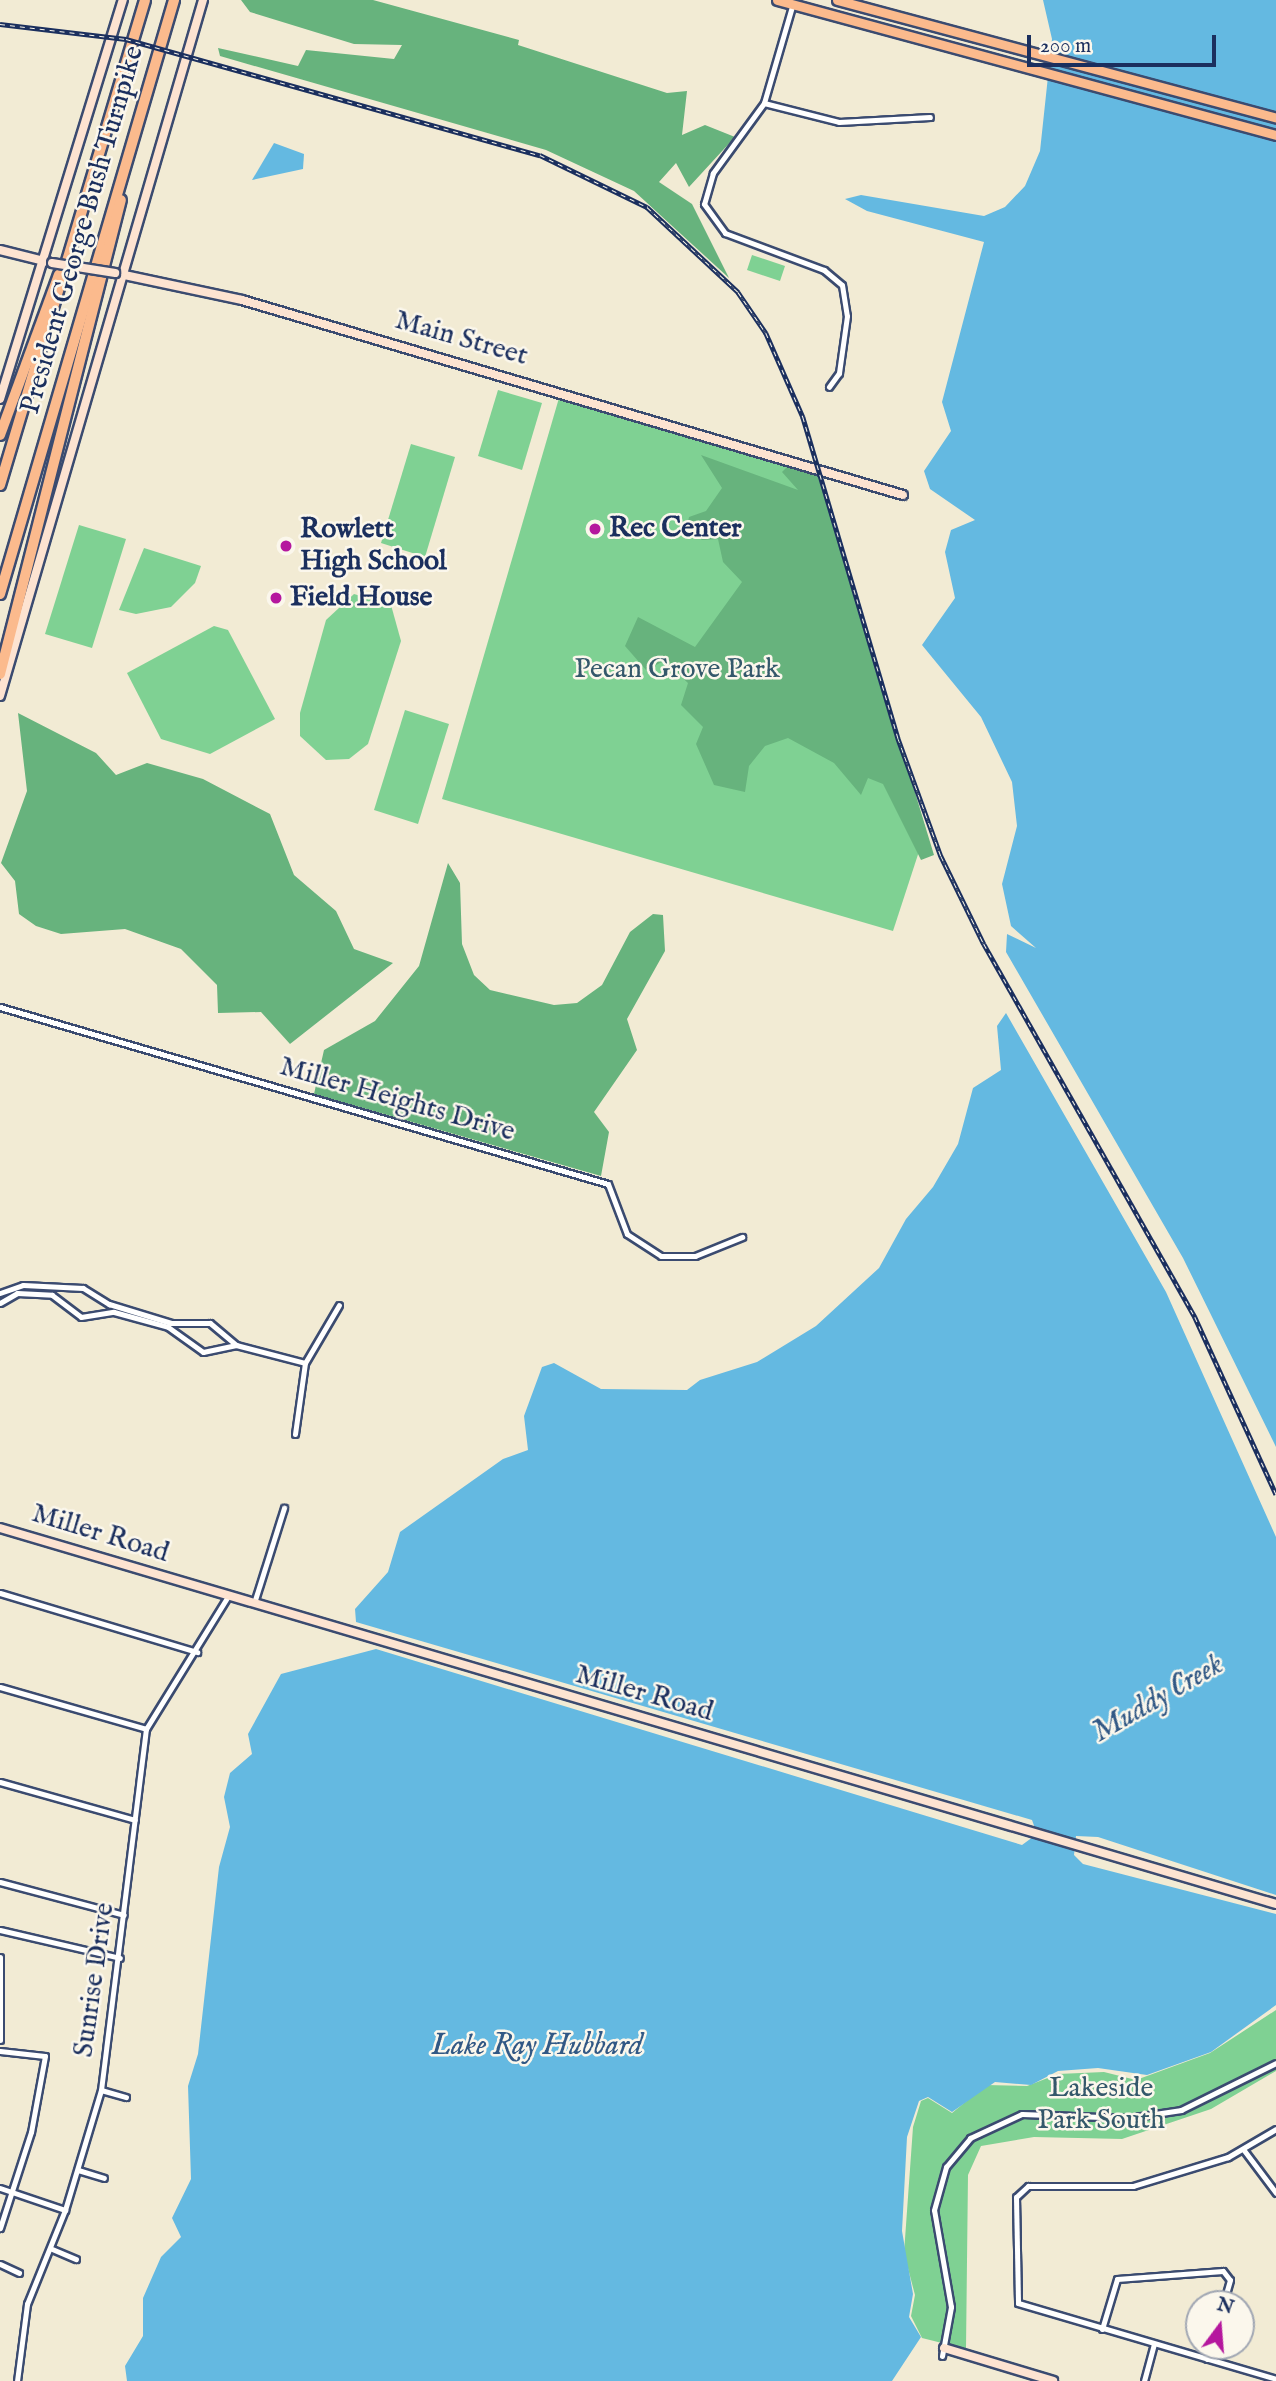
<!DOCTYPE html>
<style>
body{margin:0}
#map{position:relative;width:1276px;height:2381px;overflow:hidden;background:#f2ebd4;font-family:"IM FELL English",serif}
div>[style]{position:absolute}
.green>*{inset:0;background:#7fd193}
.forest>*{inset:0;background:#67b37d}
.water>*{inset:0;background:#64b9e1}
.roads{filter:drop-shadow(2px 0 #3b4b70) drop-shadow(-2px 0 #3b4b70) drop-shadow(0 2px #3b4b70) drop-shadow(0 -2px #3b4b70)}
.street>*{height:5px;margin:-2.5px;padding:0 2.5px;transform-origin:2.5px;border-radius:2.5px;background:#fff}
.secondary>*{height:8px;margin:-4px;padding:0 4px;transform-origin:4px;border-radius:4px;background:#fde3d1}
.primary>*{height:9px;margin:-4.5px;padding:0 4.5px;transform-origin:4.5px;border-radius:4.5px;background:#fbba8d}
.highway>*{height:10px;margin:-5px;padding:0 5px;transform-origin:5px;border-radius:5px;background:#fbba8d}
.rail>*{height:4.5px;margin-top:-2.25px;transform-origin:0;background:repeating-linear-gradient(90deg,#fbf7ec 0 5px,#1b2f5e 0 10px);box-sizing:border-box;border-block:2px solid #1b2f5e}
.bridges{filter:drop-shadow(2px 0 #3b4b70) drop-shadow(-2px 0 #3b4b70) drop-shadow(0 2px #3b4b70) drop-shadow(0 -2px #3b4b70)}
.secondary-bridge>*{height:8px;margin:-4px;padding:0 4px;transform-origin:4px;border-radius:4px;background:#fde3d1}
.dots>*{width:19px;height:19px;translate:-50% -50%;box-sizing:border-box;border:4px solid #fbf7ec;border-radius:50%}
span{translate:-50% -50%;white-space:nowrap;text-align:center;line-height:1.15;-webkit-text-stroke:5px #fbf7ec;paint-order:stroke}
.street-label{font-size:28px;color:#1b2f5e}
.poi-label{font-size:28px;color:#1b2f5e;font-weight:700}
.left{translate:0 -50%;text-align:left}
.park-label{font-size:28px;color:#34586b}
.water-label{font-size:30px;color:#315885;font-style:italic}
.north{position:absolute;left:1185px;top:2290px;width:70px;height:70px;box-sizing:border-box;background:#fbf7ec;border:2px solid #a1a7b3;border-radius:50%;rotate:16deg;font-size:19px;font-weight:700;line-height:28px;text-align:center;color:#1b2f5e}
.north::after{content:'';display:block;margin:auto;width:24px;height:32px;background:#b5179e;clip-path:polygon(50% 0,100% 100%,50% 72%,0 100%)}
.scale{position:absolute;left:1027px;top:35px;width:189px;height:32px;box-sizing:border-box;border:4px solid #1b2f5e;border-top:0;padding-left:9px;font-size:21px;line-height:24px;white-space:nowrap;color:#1b2f5e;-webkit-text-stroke:5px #fbf7ec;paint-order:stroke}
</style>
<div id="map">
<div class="green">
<div style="clip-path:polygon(752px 255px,785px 266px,780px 281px,747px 270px)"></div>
<div style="clip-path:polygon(498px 390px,542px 403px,522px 470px,478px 456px)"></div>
<div style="clip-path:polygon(559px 398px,817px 471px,926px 830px,893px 931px,442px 799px)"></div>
<div style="clip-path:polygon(411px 444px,455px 457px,425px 557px,381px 543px)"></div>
<div style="clip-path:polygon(79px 525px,126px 539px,92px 648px,45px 634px)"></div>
<div style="clip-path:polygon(144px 548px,201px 566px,195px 583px,171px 607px,136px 614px,119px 610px)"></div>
<div style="clip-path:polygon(354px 594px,391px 605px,401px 641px,368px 744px,349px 759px,326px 760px,300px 736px,300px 713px,326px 620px)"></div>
<div style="clip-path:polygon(214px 626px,228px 630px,275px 719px,210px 754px,161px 739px,127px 673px)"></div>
<div style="clip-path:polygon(405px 710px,449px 724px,418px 824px,374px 810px)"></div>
<div style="clip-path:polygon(1276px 2010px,1276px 2071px,1211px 2109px,1122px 2139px,1034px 2137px,981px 2146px,968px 2175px,966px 2349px,922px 2338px,911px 2316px,915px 2295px,904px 2253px,913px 2127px,921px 2101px,928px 2098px,952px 2113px,986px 2085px,1027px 2086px,1058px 2074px,1104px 2072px,1136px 2080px,1210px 2053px)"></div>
</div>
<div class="forest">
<div style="clip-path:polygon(241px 0,373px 0,519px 40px,518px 45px,667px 93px,687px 91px,682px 135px,705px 125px,735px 137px,689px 187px,676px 163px,659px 182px,692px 204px,729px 278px,634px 191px,546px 150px,220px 56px,218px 48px,298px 66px,306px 50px,394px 59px,402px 45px,354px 44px,250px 12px)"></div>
<div style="clip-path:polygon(701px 455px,798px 490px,782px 472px,790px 464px,817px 471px,934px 855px,921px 860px,883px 784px,868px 778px,861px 795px,834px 763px,788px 738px,765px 746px,749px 766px,745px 792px,714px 785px,696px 744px,703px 727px,681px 705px,688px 683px,664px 661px,646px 670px,625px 646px,638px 617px,695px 647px,742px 582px,723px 562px,718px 539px,702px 540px,687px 527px,689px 517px,706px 511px,722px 488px)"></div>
<div style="clip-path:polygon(18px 713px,96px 753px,116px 775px,147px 763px,203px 779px,270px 814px,294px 875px,336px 911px,354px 949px,393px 963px,290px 1044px,261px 1012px,218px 1013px,217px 985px,181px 949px,125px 929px,61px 934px,36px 926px,19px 914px,15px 881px,1px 863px,27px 791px)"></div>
<div style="clip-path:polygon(448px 863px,460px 883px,462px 944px,474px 975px,490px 990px,554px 1005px,577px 1003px,602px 985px,630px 932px,653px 914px,663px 915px,665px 951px,627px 1019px,637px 1050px,594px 1112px,609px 1132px,601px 1176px,314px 1094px,324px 1050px,375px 1021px,419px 966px)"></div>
</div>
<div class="water">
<div style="clip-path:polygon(1043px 0,1276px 0,1276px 1447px,1183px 1258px,1006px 952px,1007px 934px,1036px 948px,1011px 926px,1002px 884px,1017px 826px,1012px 782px,981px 717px,922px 645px,955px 598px,945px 552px,951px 530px,975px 520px,930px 489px,924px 471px,951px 431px,942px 402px,984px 242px,867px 211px,845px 199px,861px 195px,984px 216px,1005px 207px,1025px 186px,1040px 151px,1052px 39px)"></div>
<div style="clip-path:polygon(274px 143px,304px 154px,303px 169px,252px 180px)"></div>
<div style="clip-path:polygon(1006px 1013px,1166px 1292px,1276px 1537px,1276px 1895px,1098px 1837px,1076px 1836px,1074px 1855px,1083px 1864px,1276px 1914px,1276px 2005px,1211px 2052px,1147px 2075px,1098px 2068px,1058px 2071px,1031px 2085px,995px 2082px,952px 2112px,928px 2097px,919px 2101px,907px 2137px,902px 2231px,913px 2294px,909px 2317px,921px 2337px,892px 2381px,127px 2381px,125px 2366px,143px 2336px,143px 2298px,161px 2257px,181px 2237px,172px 2218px,191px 2179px,188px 2086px,198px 2054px,219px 1867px,230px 1827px,224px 1797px,230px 1773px,252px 1754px,248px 1734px,281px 1674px,376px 1649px,1022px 1845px,1037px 1834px,1032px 1820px,356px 1622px,355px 1609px,388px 1572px,400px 1532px,503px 1459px,528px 1450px,524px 1416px,542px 1367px,554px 1363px,601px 1389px,687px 1390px,700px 1380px,757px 1362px,816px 1326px,879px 1268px,906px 1219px,933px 1187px,958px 1144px,973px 1088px,1001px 1070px,997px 1026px)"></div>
</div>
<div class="roads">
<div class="street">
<div style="left:793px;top:3px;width:104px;rotate:106.2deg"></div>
<div style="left:764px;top:103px;width:87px;rotate:126.1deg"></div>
<div style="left:713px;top:173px;width:32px;rotate:106deg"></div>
<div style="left:704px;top:204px;width:36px;rotate:54deg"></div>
<div style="left:725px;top:233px;width:106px;rotate:20.5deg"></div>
<div style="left:824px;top:270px;width:23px;rotate:40deg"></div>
<div style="left:842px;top:285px;width:31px;rotate:81deg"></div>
<div style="left:847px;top:316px;width:58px;rotate:98deg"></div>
<div style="left:839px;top:373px;width:17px;rotate:126deg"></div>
<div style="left:764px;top:103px;width:77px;rotate:14.2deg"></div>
<div style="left:839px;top:122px;width:91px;rotate:-3.1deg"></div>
<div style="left:0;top:1007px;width:633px;rotate:16.23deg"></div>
<div style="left:608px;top:1184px;width:53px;rotate:69.2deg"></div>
<div style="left:627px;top:1234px;width:40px;rotate:32.9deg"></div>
<div style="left:661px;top:1256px;width:34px"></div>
<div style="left:695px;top:1256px;width:51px;rotate:-22deg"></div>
<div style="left:0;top:1293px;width:24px;rotate:-19deg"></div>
<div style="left:23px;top:1285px;width:60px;rotate:2.9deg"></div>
<div style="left:83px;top:1288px;width:31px;rotate:32deg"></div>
<div style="left:109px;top:1304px;width:65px;rotate:17deg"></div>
<div style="left:171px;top:1323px;width:39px"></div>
<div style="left:210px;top:1323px;width:34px;rotate:40deg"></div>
<div style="left:236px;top:1345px;width:71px;rotate:14.6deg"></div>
<div style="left:0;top:1303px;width:20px;rotate:-30deg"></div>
<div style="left:17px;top:1293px;width:35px;rotate:3deg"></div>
<div style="left:52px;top:1295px;width:36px;rotate:37deg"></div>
<div style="left:81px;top:1317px;width:33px;rotate:-9deg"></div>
<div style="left:114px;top:1312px;width:56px;rotate:15.5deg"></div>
<div style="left:168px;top:1327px;width:43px;rotate:35.5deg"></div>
<div style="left:203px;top:1352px;width:34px;rotate:-12deg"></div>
<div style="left:295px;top:1434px;width:72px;rotate:-82deg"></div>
<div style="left:305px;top:1363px;width:67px;rotate:-59.6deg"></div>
<div style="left:0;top:1593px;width:206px;rotate:16.7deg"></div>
<div style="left:254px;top:1603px;width:100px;rotate:-72.5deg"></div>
<div style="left:0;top:1687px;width:152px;rotate:16deg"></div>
<div style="left:0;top:1782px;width:140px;rotate:15.7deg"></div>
<div style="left:0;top:1882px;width:128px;rotate:14.9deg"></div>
<div style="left:0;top:1930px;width:123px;rotate:13.1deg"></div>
<div style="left:0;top:1957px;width:83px;rotate:90deg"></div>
<div style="left:0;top:2051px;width:45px;rotate:6.3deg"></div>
<div style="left:45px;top:2056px;width:77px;rotate:100.4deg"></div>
<div style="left:31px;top:2132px;width:101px;rotate:107.9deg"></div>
<div style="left:101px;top:2090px;width:26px;rotate:16deg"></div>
<div style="left:1276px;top:2129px;width:56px;rotate:149.7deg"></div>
<div style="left:1228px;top:2157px;width:99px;rotate:163deg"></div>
<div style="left:1133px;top:2186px;width:105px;rotate:180deg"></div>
<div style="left:1028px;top:2186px;width:16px;rotate:137deg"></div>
<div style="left:1016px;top:2197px;width:106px;rotate:88.9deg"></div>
<div style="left:1018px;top:2303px;width:269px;rotate:16.4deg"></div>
<div style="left:1243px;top:2149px;width:55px;rotate:53.1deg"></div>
<div style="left:78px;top:2170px;width:27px;rotate:17deg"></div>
<div style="left:0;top:2188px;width:69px;rotate:18.7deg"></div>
<div style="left:52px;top:2249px;width:26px;rotate:23deg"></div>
<div style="left:0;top:2264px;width:21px;rotate:25deg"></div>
<div style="left:1102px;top:2329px;width:52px;rotate:-73.3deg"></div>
<div style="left:1117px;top:2279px;width:106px;rotate:-4.3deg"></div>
<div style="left:1223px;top:2271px;width:11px;rotate:52deg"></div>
<div style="left:1230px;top:2280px;width:25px;rotate:106deg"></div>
<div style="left:942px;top:2356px;width:50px;rotate:-79.6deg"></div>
<div style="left:951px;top:2307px;width:98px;rotate:-99.9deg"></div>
<div style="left:934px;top:2210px;width:45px;rotate:-74.4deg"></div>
<div style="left:946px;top:2167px;width:38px;rotate:-50deg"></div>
<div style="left:970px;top:2138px;width:57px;rotate:-24.8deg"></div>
<div style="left:1022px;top:2114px;width:106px;rotate:2.2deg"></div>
<div style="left:1128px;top:2118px;width:54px;rotate:-8.6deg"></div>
<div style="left:1181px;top:2110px;width:106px;rotate:-26.3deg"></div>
<div style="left:1207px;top:2359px;width:13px;rotate:-77deg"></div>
<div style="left:17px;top:2381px;width:78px;rotate:-82.6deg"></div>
<div style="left:27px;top:2304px;width:101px;rotate:-68deg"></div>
<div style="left:65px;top:2210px;width:125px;rotate:-73.3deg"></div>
<div style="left:101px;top:2090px;width:364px;rotate:-82.9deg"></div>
<div style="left:146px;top:1729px;width:156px;rotate:-58.3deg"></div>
<div style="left:1144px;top:2381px;width:38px;rotate:-75deg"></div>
</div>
<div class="secondary">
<div style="left:0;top:250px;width:49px;rotate:14deg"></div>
<div style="left:115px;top:273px;width:130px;rotate:12deg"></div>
<div style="left:242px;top:300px;width:689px;rotate:16.44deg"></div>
<div style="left:0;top:399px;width:418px;rotate:-72.9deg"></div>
<div style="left:0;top:696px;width:725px;rotate:-73.74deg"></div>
<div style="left:0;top:1528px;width:1330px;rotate:16.42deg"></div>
<div style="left:944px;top:2348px;width:114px;rotate:16.8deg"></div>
</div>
<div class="primary">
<div style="left:777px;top:0;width:517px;rotate:15.14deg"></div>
<div style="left:837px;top:0;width:455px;rotate:15deg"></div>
</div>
<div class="highway">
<div style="left:0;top:435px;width:171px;rotate:-69.8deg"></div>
<div style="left:0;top:485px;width:506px;rotate:-73.35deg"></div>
<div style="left:0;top:594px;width:619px;rotate:-73.67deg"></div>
<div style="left:0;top:674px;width:489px;rotate:-75.7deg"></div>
</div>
</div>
<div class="rail">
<div style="left:0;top:24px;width:127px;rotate:6.8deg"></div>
<div style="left:126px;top:39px;width:430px;rotate:15.7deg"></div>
<div style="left:540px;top:155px;width:119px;rotate:25.9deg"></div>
<div style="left:647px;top:207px;width:125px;rotate:43deg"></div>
<div style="left:738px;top:292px;width:50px;rotate:55.7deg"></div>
<div style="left:766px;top:333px;width:92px;rotate:66.2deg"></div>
<div style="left:803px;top:417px;width:335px;rotate:73.5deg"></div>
<div style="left:898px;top:738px;width:126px;rotate:70deg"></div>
<div style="left:941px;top:856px;width:98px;rotate:64deg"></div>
<div style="left:984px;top:944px;width:429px;rotate:60.5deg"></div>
<div style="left:1195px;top:1317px;width:195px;rotate:65.4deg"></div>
</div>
<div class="bridges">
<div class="secondary-bridge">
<div style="left:52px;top:263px;width:64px;rotate:9deg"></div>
</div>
</div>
<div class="dots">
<div style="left:595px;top:529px;background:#b5179e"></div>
<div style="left:286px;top:546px;background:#b5179e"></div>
<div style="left:276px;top:598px;background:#b5179e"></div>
</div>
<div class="street-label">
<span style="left:83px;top:230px;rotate:-74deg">President George Bush Turnpike</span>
<span style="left:461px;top:339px;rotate:16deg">Main Street</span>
<span style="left:397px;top:1100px;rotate:16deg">Miller Heights Drive</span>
<span style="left:100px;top:1534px;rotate:17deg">Miller Road</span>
<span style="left:644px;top:1694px;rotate:16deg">Miller Road</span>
<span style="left:95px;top:1980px;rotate:-82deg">Sunrise Drive</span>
</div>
<div class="poi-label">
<span class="left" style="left:609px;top:529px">Rec Center</span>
<span class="left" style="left:300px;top:546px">Rowlett<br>High School</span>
<span class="left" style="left:290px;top:598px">Field House</span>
</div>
<div class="park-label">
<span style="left:677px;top:670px">Pecan Grove Park</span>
<span style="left:1101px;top:2105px">Lakeside<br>Park South</span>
</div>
<div class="water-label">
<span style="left:1158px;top:1699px;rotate:-30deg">Muddy Creek</span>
<span style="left:537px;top:2046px">Lake Ray Hubbard</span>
</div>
<div class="north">N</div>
<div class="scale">200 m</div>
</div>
